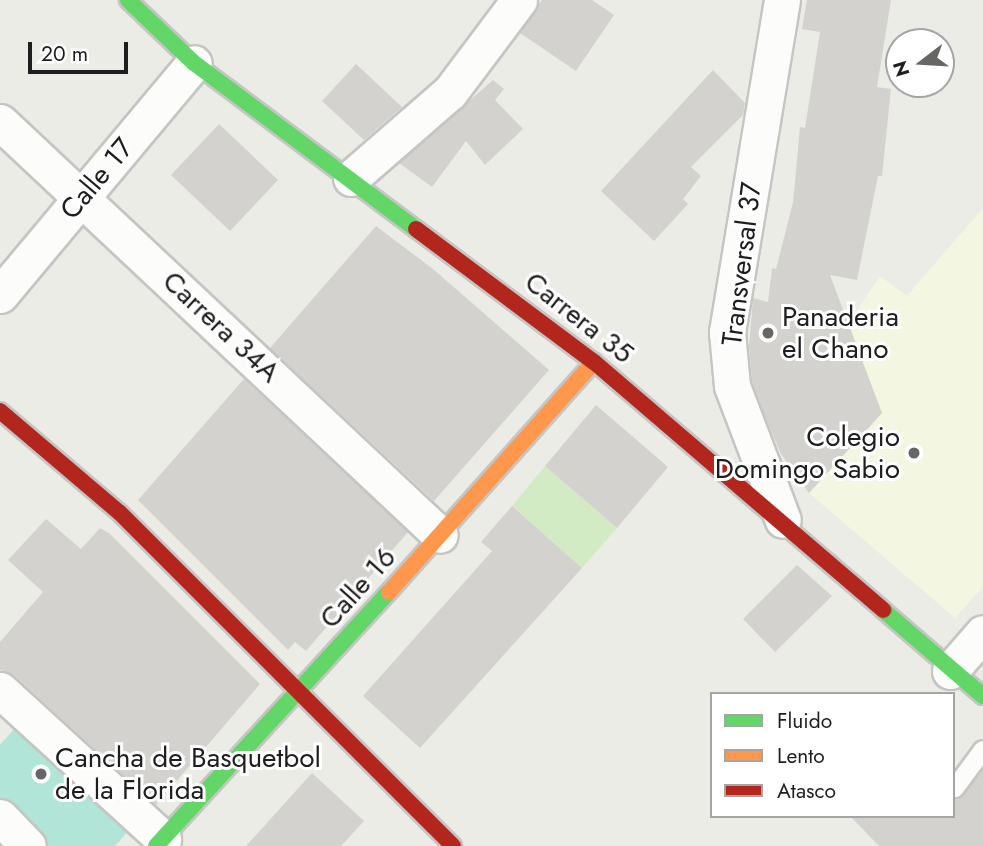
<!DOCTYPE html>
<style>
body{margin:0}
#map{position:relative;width:983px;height:846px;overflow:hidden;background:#ecece7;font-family:Jost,sans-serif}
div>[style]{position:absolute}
.education>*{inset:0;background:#f3f6e1}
.grass>*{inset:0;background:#d3ebc5}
.pitch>*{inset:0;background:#b1e5d8}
.building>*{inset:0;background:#d3d2ce}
.roads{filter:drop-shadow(2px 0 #c5c5c3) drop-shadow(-2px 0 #c5c5c3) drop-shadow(0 2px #c5c5c3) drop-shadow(0 -2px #c5c5c3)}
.lane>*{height:18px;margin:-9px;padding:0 9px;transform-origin:9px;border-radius:9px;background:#fcfcfb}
.street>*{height:35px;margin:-17.5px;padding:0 17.5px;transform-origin:17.5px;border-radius:17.5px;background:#fcfcfb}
.fast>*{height:16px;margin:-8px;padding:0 8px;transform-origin:8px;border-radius:8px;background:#63d668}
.slow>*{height:16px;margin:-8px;padding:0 8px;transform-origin:8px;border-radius:8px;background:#ff974d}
.jam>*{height:16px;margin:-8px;padding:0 8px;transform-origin:8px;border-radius:8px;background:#b3261e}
.dots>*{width:19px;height:19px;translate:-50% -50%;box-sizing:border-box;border:4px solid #fff;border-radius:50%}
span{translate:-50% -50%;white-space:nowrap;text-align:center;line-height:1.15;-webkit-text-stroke:6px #fff;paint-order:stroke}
.street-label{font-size:28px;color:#1e1e1e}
.poi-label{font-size:28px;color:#1e1e1e}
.left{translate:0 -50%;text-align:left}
.right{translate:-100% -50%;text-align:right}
.legend{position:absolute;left:710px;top:692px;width:245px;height:126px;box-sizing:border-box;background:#fff;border:2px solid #a5a5a5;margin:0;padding:9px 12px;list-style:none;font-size:21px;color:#1e1e1e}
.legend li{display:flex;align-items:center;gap:14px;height:35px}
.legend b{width:35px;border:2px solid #a5a5a5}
.north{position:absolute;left:885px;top:28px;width:70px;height:70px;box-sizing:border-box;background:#fff;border:2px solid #a5a5a5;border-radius:50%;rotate:253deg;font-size:19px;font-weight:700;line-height:28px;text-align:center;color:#1e1e1e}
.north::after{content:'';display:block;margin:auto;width:24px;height:32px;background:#666664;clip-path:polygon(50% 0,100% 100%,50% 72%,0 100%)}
.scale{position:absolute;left:28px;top:42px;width:100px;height:32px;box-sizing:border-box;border:4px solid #1e1e1e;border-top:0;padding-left:9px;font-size:21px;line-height:24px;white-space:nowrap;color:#1e1e1e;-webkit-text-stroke:5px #fff;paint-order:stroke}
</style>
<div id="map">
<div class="education">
<div style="clip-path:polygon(983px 208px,983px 587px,955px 618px,809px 493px,882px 413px,847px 326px,880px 276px,907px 296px)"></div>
</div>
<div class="grass">
<div style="clip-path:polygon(545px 466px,617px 528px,582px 568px,512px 506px)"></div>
</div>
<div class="pitch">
<div style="clip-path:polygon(22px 720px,136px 822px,115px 846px,49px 846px,0 803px,0 745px)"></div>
</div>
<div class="building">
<div style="clip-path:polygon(542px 0,592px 0,614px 15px,576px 71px,520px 33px)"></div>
<div style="clip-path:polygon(807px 0,891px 0,877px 87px,891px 89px,882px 176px,878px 176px,857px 280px,830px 275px,882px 413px,809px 493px,781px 454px,766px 419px,752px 381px,749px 346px,753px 298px,768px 302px,772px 268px,776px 269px,793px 202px,800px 127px,805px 128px,820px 32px,802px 29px)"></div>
<div style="clip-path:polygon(356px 64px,402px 107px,364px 140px,322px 101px)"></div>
<div style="clip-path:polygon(713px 70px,745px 103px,743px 115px,691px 167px,701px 176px,683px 199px,688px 204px,654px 241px,601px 191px)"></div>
<div style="clip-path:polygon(493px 80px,504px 89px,495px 100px,523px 129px,485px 165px,466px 141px,432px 187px,399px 163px)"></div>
<div style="clip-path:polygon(219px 124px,278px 180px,230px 231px,171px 175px)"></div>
<div style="clip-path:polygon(376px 226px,433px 269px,549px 370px,434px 501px,270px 348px)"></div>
<div style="clip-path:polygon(244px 379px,408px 532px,306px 651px,295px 642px,288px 650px,138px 500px)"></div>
<div style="clip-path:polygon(596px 405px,668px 467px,617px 528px,545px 466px)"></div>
<div style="clip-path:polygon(512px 506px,582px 568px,420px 748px,363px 696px,492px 551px,481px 542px)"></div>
<div style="clip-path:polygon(46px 519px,81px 549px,100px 528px,109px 533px,260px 684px,156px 805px,14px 675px,0 670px,0 642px,43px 592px,8px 560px)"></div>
<div style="clip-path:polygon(797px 565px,832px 596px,775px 652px,743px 619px)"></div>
<div style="clip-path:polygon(983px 769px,983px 846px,879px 846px,850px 816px,953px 816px,953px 799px,964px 795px)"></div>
<div style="clip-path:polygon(312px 773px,364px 821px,341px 846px,246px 846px)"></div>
</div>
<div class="roads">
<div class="lane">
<div style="left:955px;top:788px;width:47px;rotate:-53.6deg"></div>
</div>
<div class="street">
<div style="left:782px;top:0;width:337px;rotate:99.4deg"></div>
<div style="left:727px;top:332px;width:54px;rotate:84.7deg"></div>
<div style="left:732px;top:386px;width:143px;rotate:69.2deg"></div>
<div style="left:0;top:122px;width:603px;rotate:43.19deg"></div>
<div style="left:351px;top:178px;width:131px;rotate:-41deg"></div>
<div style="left:450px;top:92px;width:115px;rotate:-53.1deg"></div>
<div style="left:0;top:295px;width:302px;rotate:-50.1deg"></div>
<div style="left:950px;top:671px;width:50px;rotate:-49deg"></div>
<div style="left:0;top:690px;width:221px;rotate:42.4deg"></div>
<div style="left:0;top:817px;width:40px;rotate:46deg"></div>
</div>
<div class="fast">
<div style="left:128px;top:0;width:91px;rotate:43.7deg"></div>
<div style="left:194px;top:63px;width:277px;rotate:36.8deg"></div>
<div style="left:883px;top:610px;width:132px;rotate:40.7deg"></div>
<div style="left:156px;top:846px;width:345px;rotate:-47.5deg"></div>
</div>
<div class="slow">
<div style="left:389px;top:592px;width:308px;rotate:-48.3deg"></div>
</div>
<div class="jam">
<div style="left:416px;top:229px;width:222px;rotate:36.8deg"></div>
<div style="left:594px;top:362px;width:381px;rotate:40.6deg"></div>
<div style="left:0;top:411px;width:157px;rotate:40.4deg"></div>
<div style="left:120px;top:513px;width:471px;rotate:45deg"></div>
</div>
</div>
<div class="dots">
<div style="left:768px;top:333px;background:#666664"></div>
<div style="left:914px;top:453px;background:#666664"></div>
<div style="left:41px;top:774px;background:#666664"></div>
</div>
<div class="street-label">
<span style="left:97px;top:179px;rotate:-50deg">Calle 17</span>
<span style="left:742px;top:264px;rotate:-83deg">Transversal 37</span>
<span style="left:579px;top:318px;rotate:38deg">Carrera 35</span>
<span style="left:221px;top:327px;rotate:43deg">Carrera 34A</span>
<span style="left:358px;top:588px;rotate:-48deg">Calle 16</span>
</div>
<div class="poi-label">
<span class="left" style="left:782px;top:333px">Panaderia<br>el Chano</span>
<span class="right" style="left:900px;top:453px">Colegio<br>Domingo Sabio</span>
<span class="left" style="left:55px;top:774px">Cancha de Basquetbol<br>de la Florida</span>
</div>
<ul class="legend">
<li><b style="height:9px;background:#63d668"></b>Fluido</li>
<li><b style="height:9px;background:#ff974d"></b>Lento</li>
<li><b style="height:9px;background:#b3261e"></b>Atasco</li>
</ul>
<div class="north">N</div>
<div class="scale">20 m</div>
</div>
